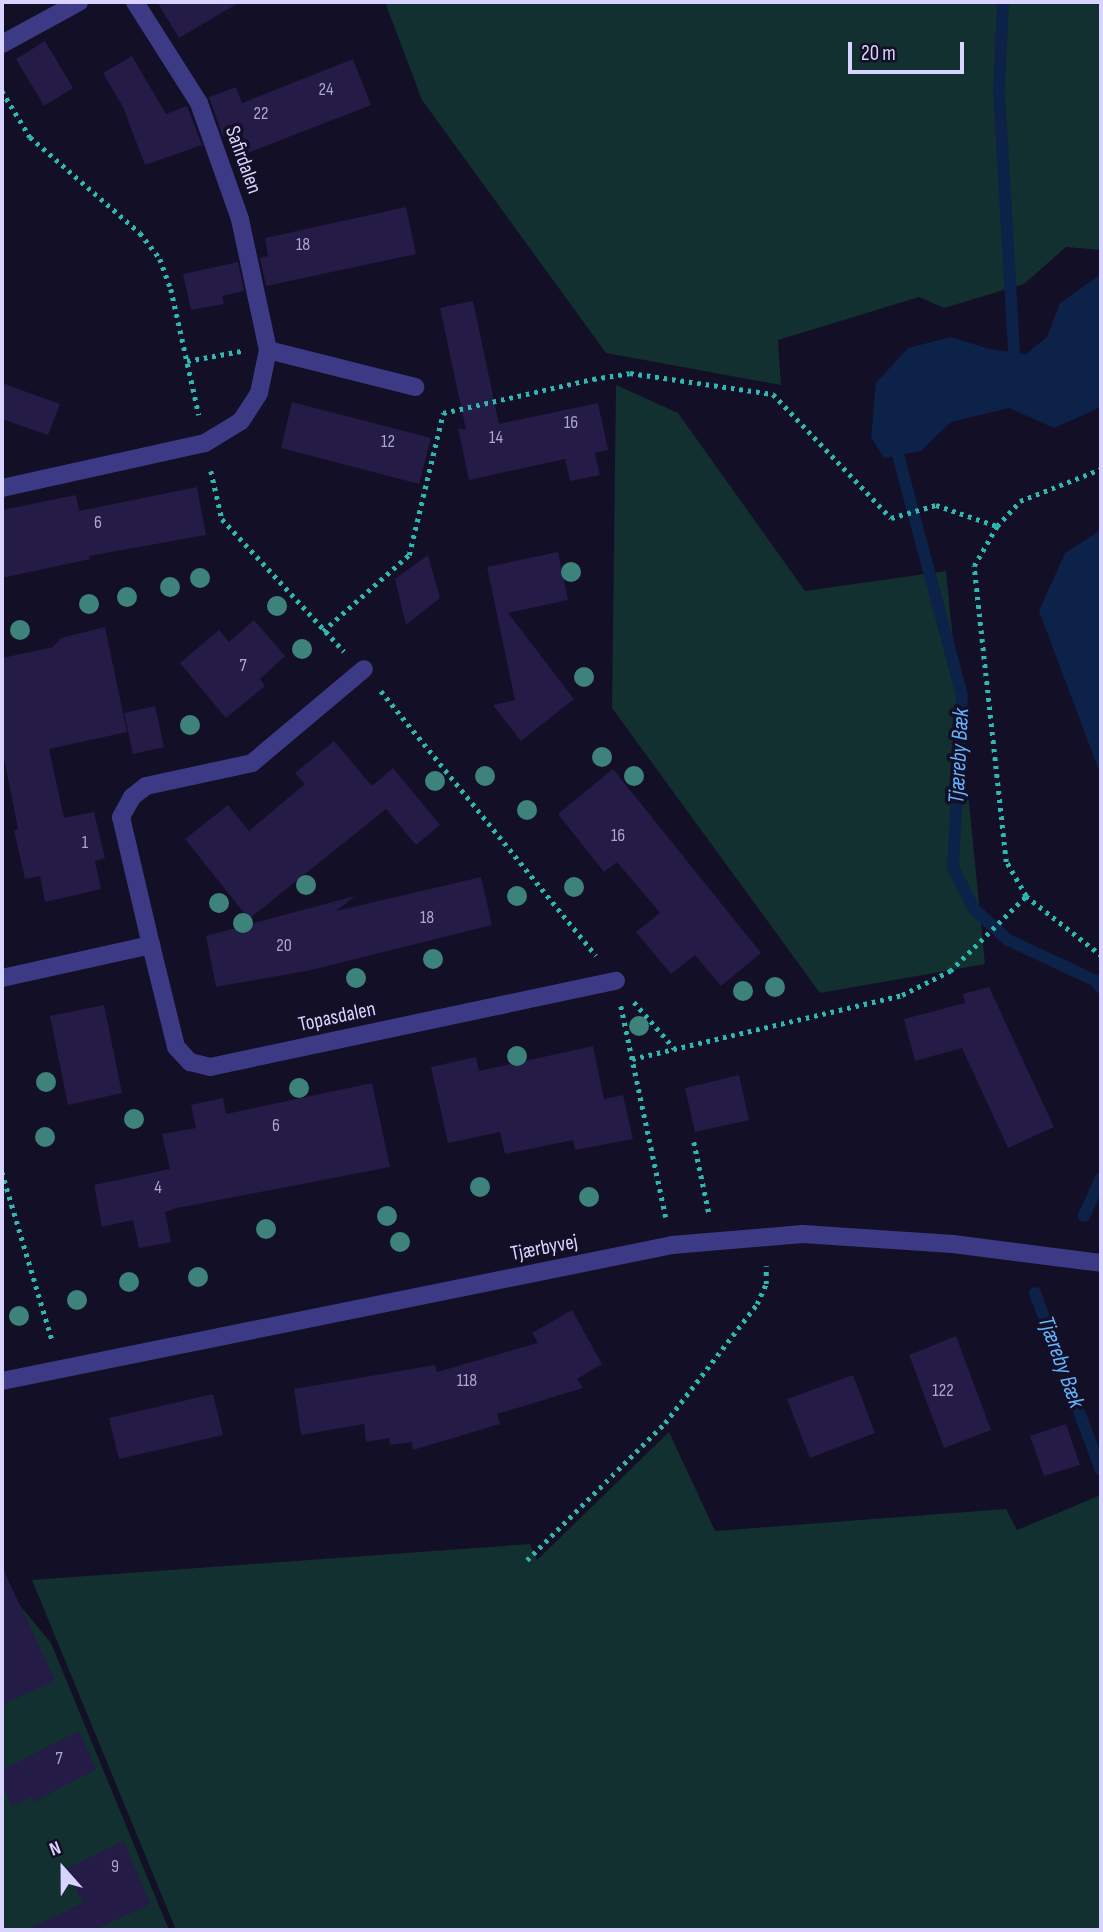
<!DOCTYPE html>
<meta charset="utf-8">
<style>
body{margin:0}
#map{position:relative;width:1103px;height:1932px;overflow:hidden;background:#130f26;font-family:"Sofia Sans Condensed",sans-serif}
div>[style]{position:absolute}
.green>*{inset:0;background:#12302f}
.water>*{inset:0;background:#0c2248}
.stream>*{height:12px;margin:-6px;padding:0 6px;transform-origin:6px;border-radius:6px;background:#0c2248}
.building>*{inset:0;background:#241b47}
.path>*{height:4.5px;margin-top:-2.25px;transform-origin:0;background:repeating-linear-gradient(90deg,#2fb8b0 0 3.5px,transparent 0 8.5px)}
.minor>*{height:18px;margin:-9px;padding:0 9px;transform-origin:9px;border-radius:9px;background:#3d3a85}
.trees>*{width:20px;height:20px;margin:-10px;border-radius:50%;background:#3d827b}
span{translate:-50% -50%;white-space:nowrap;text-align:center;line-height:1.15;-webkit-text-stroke:7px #130f26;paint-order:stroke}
.number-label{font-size:18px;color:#aca6d1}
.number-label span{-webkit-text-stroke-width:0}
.street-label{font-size:21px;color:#d9d4ff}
.water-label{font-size:23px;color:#62b6ff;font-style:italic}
.frame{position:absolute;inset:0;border:4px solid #d9d4ff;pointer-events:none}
.north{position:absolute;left:28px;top:1834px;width:70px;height:70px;-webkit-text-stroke:5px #130f26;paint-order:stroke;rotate:339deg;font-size:19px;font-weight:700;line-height:28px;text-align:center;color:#d9d4ff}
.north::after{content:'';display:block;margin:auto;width:24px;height:32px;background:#d9d4ff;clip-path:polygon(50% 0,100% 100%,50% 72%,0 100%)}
.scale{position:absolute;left:848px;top:42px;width:116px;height:32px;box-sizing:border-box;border:4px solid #d9d4ff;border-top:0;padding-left:9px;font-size:21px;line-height:24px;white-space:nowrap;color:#d9d4ff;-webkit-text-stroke:5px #130f26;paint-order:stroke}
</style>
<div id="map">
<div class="green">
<div style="clip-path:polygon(385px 2px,1101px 2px,1101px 250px,1066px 247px,1024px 284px,944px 308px,919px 297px,778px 340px,781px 385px,606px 353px,422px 100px)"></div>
<div style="clip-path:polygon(616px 385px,678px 413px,805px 591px,946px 571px,985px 964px,820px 993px,612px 708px)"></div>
<div style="clip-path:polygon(669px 1432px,715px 1531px,1006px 1509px,1017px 1530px,1101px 1495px,1101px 1930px,176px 1930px,32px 1580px,530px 1544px,537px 1560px)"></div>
<div style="clip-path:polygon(2px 1584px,51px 1643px,169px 1930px,2px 1930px)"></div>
</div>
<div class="water">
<div style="clip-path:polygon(1101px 274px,1101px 407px,1054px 428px,1009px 408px,951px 422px,921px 451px,884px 458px,871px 437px,876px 383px,908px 348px,951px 337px,989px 349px,1026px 354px,1047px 337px,1060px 303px)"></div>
<div style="clip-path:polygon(1101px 530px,1101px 776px,1039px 611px,1065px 553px)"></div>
</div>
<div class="stream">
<div style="left:1003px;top:2px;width:89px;rotate:92.6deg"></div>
<div style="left:999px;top:91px;width:261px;rotate:86.7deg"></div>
<div style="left:898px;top:455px;width:248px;rotate:75.1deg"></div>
<div style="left:962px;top:695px;width:172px;rotate:93deg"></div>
<div style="left:953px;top:867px;width:47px;rotate:63.4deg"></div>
<div style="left:974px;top:909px;width:46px;rotate:42.4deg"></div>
<div style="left:1008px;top:940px;width:97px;rotate:25deg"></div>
<div style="left:1096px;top:981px;width:9px;rotate:54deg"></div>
<div style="left:1084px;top:1216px;width:42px;rotate:-65.9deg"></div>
<div style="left:1035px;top:1293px;width:189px;rotate:69.6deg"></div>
</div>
<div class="building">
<div style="clip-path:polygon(157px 2px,240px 2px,179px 38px)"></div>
<div style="clip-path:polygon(45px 41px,73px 88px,44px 106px,16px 59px)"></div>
<div style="clip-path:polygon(132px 56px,166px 114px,187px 106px,202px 145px,145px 165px,123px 107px,103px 73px)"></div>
<div style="clip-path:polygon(353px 59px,371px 105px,237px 157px,228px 135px,223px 137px,209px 97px,236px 87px,242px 103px)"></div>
<div style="clip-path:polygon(406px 207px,416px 254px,266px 286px,260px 258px,268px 256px,265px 238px)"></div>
<div style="clip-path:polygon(238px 262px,244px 291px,222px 296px,224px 304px,191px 310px,183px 274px)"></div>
<div style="clip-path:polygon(473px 301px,499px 424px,598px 403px,608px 450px,595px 453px,600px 475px,570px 481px,565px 459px,469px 480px,458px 428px,466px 430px,440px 308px)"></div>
<div style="clip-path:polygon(2px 383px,60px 404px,48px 435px,2px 419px)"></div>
<div style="clip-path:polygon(292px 402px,431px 438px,419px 484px,281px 448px)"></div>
<div style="clip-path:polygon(197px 487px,206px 535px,89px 556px,90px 559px,2px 578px,2px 510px,76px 495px,79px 511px)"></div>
<div style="clip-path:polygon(558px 552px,568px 600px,508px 613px,574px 699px,521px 741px,493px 705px,515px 700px,487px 567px)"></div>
<div style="clip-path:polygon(428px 555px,440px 598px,406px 625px,395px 579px)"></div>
<div style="clip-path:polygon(254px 620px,285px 656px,260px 679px,265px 686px,226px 718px,180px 663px,219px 630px,229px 642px)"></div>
<div style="clip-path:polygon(105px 627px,127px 732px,49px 749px,64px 818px,94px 812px,105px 858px,95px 861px,101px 889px,45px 902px,40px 876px,25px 879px,14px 830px,18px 829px,2px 748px,2px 658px,53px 647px,61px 638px)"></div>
<div style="clip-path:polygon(155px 706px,164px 747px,133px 754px,124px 713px)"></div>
<div style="clip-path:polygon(334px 741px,372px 786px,393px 768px,440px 825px,416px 845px,386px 809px,249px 919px,185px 839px,228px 805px,249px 831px,305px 784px,295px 773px)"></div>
<div style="clip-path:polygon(613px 769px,761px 953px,721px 986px,695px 955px,671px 974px,636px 932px,660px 913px,617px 862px,604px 872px,558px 814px)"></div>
<div style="clip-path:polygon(481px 877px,492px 925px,311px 970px,216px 987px,206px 936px,355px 896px,336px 911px)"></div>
<div style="clip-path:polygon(989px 987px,1054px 1127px,1008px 1148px,962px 1048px,915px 1061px,904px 1019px,965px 1003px,963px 994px)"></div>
<div style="clip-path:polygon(104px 1005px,122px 1093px,68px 1105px,50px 1016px)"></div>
<div style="clip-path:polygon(593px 1046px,604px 1099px,623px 1095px,633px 1139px,575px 1150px,573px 1140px,505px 1154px,500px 1132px,448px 1143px,431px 1067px,476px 1057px,479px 1071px)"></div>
<div style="clip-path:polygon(739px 1075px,749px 1120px,695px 1132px,685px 1088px)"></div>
<div style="clip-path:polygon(372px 1083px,390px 1167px,177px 1208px,165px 1212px,171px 1242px,139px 1248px,133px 1220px,102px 1227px,94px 1185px,170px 1169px,162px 1134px,196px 1128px,191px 1105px,223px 1098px,226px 1114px)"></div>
<div style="clip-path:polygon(572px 1310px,602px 1364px,577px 1379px,583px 1388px,497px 1414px,500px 1424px,413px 1450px,412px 1442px,390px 1445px,389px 1438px,366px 1442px,364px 1424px,301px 1435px,294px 1389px,435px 1365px,437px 1372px,538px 1343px,532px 1333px)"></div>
<div style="clip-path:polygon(956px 1336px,991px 1430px,944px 1448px,909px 1355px)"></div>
<div style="clip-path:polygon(853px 1375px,875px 1433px,810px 1458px,787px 1399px)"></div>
<div style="clip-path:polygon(213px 1394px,223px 1435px,119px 1459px,109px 1418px)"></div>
<div style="clip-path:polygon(1066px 1424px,1080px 1465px,1044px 1476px,1030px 1436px)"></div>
<div style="clip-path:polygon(2px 1567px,55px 1680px,2px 1705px)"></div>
<div style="clip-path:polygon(79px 1731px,96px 1769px,34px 1802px,31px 1797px,12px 1806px,2px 1783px,2px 1770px)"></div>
<div style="clip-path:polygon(123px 1841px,151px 1904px,94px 1930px,26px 1930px,83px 1903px,66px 1869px)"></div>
</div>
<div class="path">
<div style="left:2px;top:91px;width:54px;rotate:58.7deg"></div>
<div style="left:30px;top:137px;width:146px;rotate:41.1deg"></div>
<div style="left:140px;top:233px;width:33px;rotate:52deg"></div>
<div style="left:160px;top:259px;width:32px;rotate:70deg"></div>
<div style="left:171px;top:289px;width:129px;rotate:77.5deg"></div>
<div style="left:187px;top:361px;width:55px;rotate:-10.5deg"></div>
<div style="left:211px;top:471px;width:49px;rotate:77.1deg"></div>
<div style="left:222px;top:519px;width:180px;rotate:47.3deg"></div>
<div style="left:323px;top:631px;width:115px;rotate:-41.5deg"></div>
<div style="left:409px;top:555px;width:146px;rotate:-76.5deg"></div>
<div style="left:443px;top:413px;width:154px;rotate:-12.8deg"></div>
<div style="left:593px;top:379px;width:37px;rotate:-9deg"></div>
<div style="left:630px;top:373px;width:145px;rotate:8.4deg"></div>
<div style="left:773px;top:394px;width:171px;rotate:46.4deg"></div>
<div style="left:891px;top:518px;width:47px;rotate:-16.1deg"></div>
<div style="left:936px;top:505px;width:65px;rotate:19deg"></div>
<div style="left:381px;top:691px;width:341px;rotate:50.9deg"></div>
<div style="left:1026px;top:896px;width:95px;rotate:38.2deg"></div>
<div style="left:634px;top:1002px;width:62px;rotate:48.9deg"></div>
<div style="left:621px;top:1006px;width:216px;rotate:78deg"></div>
<div style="left:632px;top:1059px;width:277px;rotate:-13.3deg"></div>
<div style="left:902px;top:995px;width:54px;rotate:-26.6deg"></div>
<div style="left:950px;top:971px;width:107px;rotate:-44.6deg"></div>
<div style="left:1026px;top:896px;width:39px;rotate:-120deg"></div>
<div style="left:1006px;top:862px;width:298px;rotate:-96.2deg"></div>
<div style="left:974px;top:566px;width:46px;rotate:-60.1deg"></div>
<div style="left:997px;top:526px;width:34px;rotate:-47deg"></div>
<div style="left:1020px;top:501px;width:87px;rotate:-21.6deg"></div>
<div style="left:694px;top:1142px;width:73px;rotate:78.1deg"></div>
<div style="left:2px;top:1172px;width:178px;rotate:73.4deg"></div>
<div style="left:527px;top:1560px;width:194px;rotate:-44.8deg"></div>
<div style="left:665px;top:1423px;width:150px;rotate:-52.3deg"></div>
<div style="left:757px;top:1304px;width:22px;rotate:-66deg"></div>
<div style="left:766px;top:1284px;width:18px;rotate:-90deg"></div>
</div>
<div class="minor">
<div style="left:2px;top:44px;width:88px;rotate:-28.6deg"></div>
<div style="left:268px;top:350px;width:152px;rotate:14.1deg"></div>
<div style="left:2px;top:488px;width:208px;rotate:-12.5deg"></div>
<div style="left:205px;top:443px;width:42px;rotate:-31.4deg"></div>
<div style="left:241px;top:421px;width:33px;rotate:-57deg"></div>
<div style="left:259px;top:393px;width:44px;rotate:-78.2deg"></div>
<div style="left:268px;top:350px;width:134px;rotate:-102.1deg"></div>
<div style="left:240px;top:219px;width:123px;rotate:-109.5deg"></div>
<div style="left:199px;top:103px;width:120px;rotate:-122.4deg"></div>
<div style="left:151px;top:945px;width:131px;rotate:-103.2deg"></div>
<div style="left:121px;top:817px;width:23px;rotate:-61deg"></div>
<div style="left:132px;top:797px;width:18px;rotate:-38deg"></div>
<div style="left:146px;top:786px;width:108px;rotate:-12.2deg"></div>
<div style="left:252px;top:763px;width:146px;rotate:-40deg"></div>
<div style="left:2px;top:978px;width:153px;rotate:-12.5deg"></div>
<div style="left:151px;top:945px;width:105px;rotate:76.2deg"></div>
<div style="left:176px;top:1047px;width:21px;rotate:47deg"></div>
<div style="left:190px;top:1062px;width:21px;rotate:14deg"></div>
<div style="left:210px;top:1067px;width:415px;rotate:-12deg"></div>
<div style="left:2px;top:1381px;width:684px;rotate:-11.47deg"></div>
<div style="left:672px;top:1245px;width:131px;rotate:-4.8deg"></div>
<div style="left:803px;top:1234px;width:150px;rotate:3.8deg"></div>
<div style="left:953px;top:1244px;width:149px;rotate:7.3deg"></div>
</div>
<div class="trees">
<div style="left:571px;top:572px"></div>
<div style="left:200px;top:578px"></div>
<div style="left:170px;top:587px"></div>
<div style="left:127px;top:597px"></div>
<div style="left:89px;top:604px"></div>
<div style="left:277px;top:606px"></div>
<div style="left:20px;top:630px"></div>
<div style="left:302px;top:649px"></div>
<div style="left:584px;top:677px"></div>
<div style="left:190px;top:725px"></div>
<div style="left:602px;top:757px"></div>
<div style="left:485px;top:776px"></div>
<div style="left:634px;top:776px"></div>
<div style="left:435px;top:781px"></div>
<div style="left:527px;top:810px"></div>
<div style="left:306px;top:885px"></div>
<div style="left:574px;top:887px"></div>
<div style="left:517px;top:896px"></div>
<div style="left:219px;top:903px"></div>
<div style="left:243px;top:923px"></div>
<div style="left:433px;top:959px"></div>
<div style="left:356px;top:978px"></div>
<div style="left:775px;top:987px"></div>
<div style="left:743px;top:991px"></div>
<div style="left:639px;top:1026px"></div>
<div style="left:517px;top:1056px"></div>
<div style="left:46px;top:1082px"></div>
<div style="left:299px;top:1088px"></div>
<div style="left:134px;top:1119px"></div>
<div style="left:45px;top:1137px"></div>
<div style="left:480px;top:1187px"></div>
<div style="left:589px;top:1197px"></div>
<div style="left:387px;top:1216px"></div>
<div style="left:266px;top:1229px"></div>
<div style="left:400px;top:1242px"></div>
<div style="left:198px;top:1277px"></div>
<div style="left:129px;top:1282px"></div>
<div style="left:77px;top:1300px"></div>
<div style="left:19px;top:1316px"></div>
</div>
<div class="number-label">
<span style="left:326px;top:90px">24</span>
<span style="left:261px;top:114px">22</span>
<span style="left:303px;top:245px">18</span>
<span style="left:571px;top:423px">16</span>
<span style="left:496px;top:438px">14</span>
<span style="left:388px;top:442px">12</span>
<span style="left:98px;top:523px">6</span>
<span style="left:243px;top:666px">7</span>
<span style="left:618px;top:836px">16</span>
<span style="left:85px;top:843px">1</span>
<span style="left:427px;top:918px">18</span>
<span style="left:284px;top:946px">20</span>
<span style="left:276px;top:1126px">6</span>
<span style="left:158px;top:1188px">4</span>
<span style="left:467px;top:1381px">118</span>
<span style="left:943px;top:1391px">122</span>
<span style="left:59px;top:1759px">7</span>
<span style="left:115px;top:1867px">9</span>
</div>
<div class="street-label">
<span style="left:243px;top:160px;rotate:70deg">Safirdalen</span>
<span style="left:337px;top:1017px;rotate:-12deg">Topasdalen</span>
<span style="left:544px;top:1248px;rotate:-11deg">Tjærbyvej</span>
</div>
<div class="water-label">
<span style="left:959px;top:756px;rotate:-87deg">Tjæreby Bæk</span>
<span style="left:1061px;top:1362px;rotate:70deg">Tjæreby Bæk</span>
</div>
<div class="frame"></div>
<div class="north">N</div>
<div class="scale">20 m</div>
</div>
